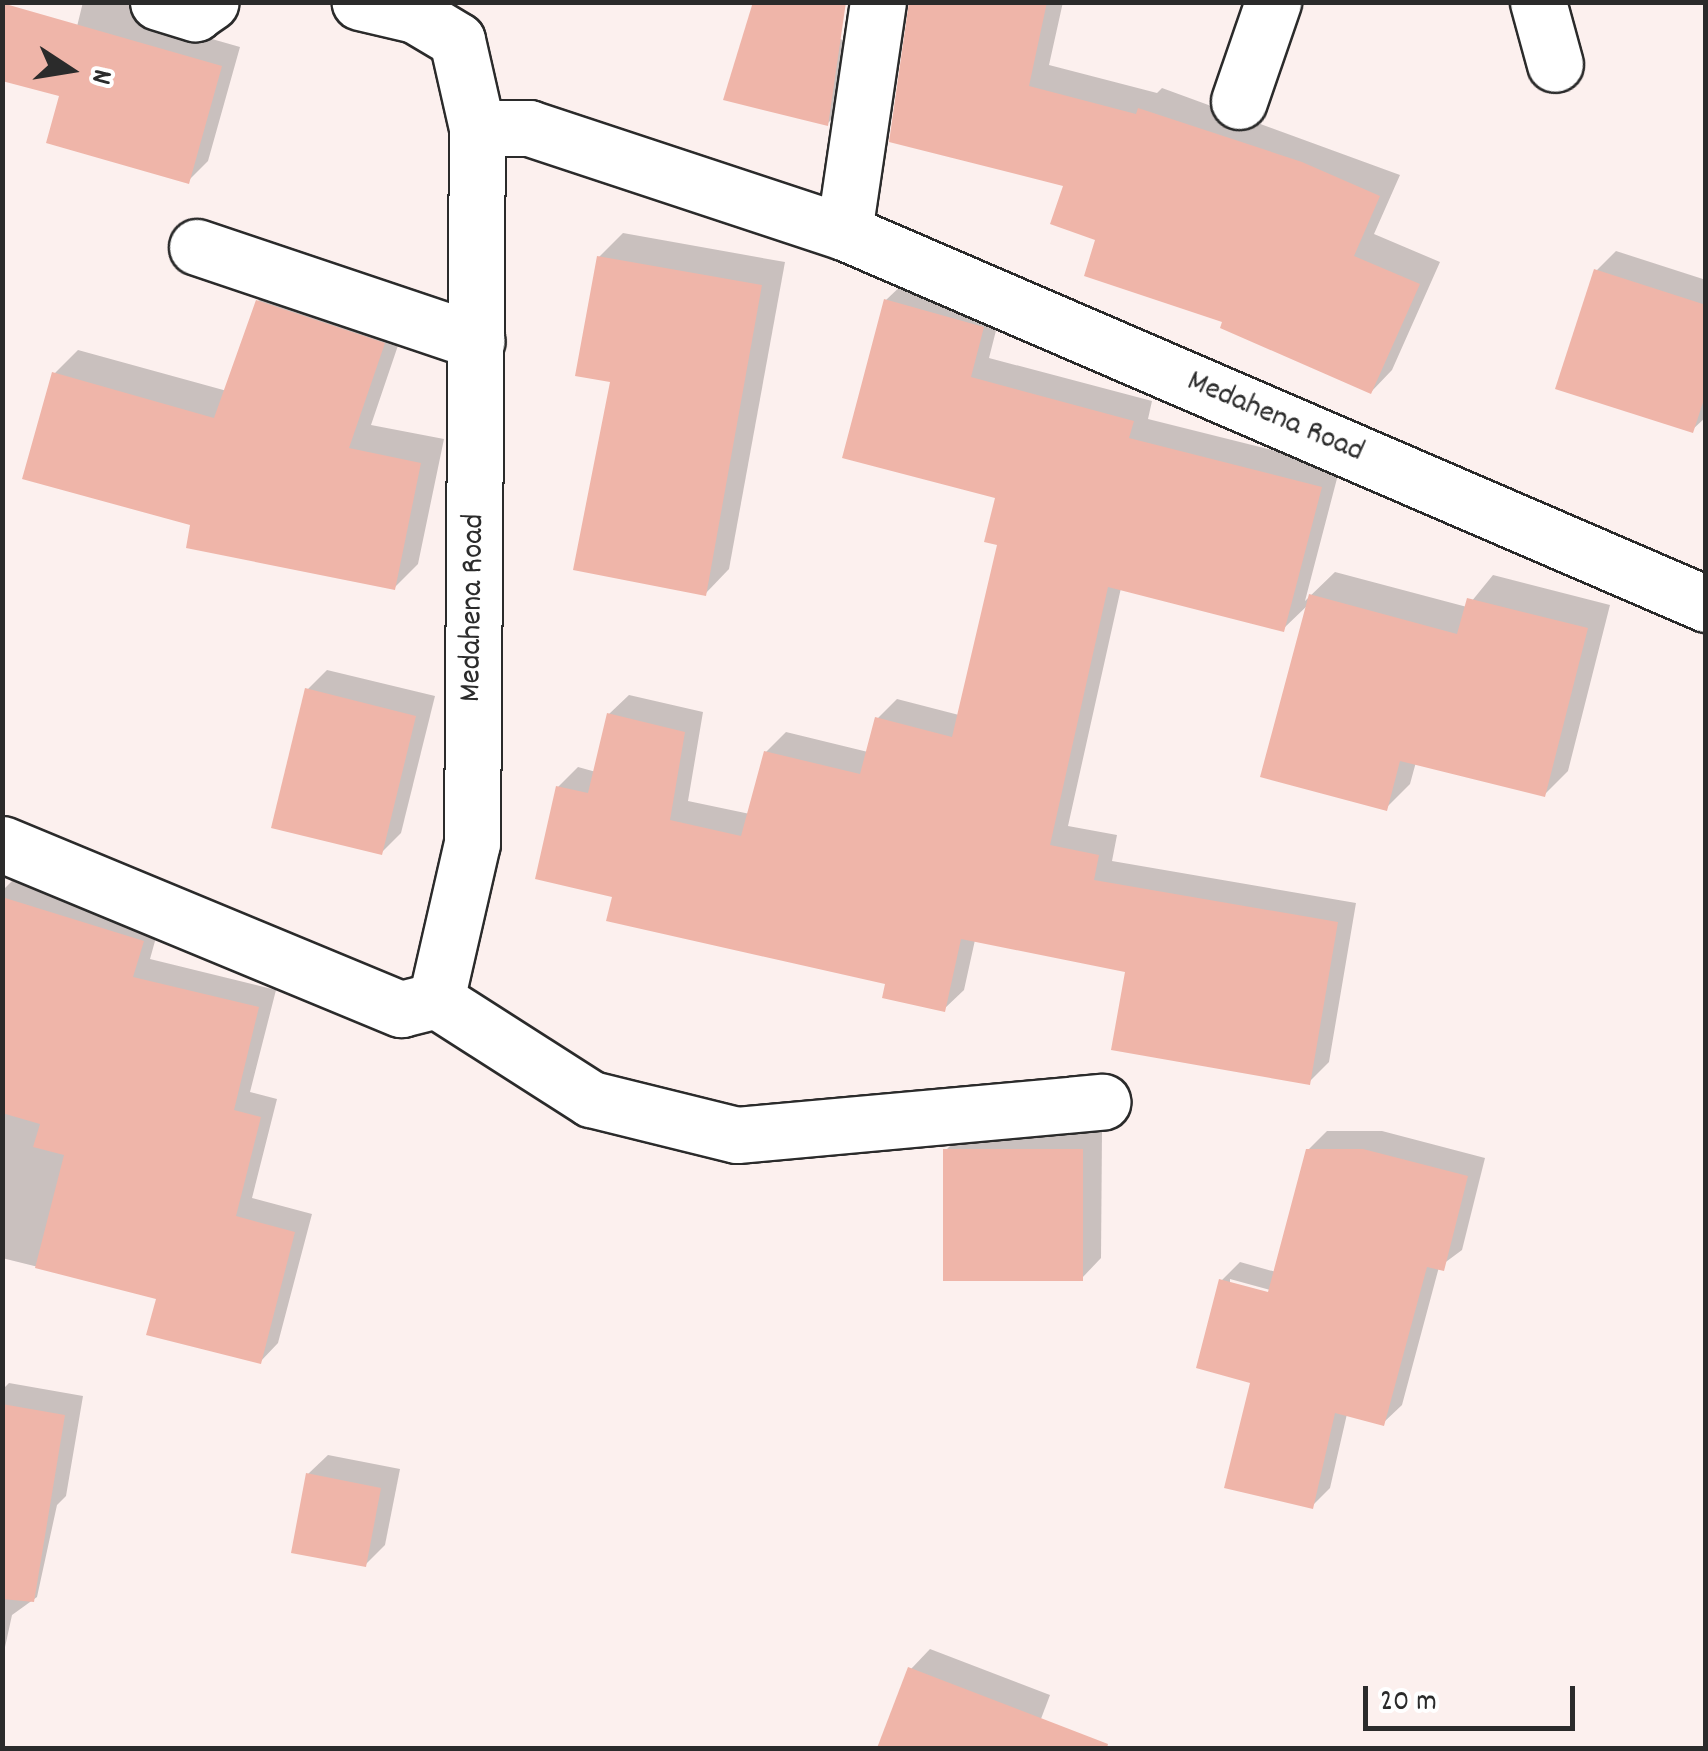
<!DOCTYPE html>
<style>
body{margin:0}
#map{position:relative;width:1708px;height:1751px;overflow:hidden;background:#fcf0ee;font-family:Dekko,sans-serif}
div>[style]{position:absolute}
.shadow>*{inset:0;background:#0003}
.building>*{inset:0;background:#efb5a9}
.roads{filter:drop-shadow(2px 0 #2b2b2b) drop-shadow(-2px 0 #2b2b2b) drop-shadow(0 2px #2b2b2b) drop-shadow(0 -2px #2b2b2b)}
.minor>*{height:55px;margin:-27.5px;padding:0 27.5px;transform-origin:27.5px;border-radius:27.5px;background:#fff}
span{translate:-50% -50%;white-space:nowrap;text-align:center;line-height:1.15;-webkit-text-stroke:10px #fff;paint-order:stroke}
.street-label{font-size:32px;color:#2b2b2b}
.frame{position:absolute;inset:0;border:5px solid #2b2b2b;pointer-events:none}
.north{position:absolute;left:20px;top:20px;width:100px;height:100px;-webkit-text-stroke:8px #fff;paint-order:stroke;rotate:102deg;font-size:28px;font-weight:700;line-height:40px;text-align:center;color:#2b2b2b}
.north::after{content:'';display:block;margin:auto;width:35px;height:45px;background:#2b2b2b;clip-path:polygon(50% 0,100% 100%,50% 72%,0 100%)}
.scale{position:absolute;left:1363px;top:1686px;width:212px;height:45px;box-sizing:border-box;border:5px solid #2b2b2b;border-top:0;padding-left:12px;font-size:30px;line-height:35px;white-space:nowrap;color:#2b2b2b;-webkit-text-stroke:8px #fff;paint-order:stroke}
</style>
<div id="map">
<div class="shadow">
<div style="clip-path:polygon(83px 2px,155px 2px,205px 37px,240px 47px,208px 161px,188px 181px,49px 141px)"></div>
<div style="clip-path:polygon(953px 2px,1063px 2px,1049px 65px,1157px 93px,1162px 88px,1400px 175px,1374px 234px,1440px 262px,1392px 370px,1371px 392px,1225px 320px,1099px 238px)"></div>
<div style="clip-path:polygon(765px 16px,856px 44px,847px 104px,827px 124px)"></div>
<div style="clip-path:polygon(623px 233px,785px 262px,729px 569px,705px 594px,613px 380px,599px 257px)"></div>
<div style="clip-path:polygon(1616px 251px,1706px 280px,1706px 417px,1692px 430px,1596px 271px)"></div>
<div style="clip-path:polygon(282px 277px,407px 319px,371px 425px,444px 439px,418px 564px,395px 587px,193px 524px,54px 374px,78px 350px,227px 391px,258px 301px)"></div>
<div style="clip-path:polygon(906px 281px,1002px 307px,989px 358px,1152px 401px,1148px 419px,1340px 467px,1305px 601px,1335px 572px,1467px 607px,1493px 575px,1610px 605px,1568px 771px,1544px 795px,1416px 762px,1410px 784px,1386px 808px,1309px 604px,1283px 629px,1121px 588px,1068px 826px,1117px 835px,1112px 861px,1356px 903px,1329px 1062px,1309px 1082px,1128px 970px,975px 940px,964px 990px,944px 1009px,888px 982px,615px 895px,558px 787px,578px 767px,596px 772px,609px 714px,629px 695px,703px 712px,688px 801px,750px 814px,766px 752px,786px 732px,868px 752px,877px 719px,897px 699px,959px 715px,1000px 543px,998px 496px,886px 300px)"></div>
<div style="clip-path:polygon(327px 670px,435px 696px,401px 833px,381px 853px,307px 690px)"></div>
<div style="clip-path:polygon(15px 878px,160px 923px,150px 959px,276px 990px,250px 1092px,277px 1099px,252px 1198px,312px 1214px,278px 1343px,260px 1362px,159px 1297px,2px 1258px,2px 891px)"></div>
<div style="clip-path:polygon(1102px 1130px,1101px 1258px,1082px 1278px,946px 1150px,965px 1131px)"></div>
<div style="clip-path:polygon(evenodd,1327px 1131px,1382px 1131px,1485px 1158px,1462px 1250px,1439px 1267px,1402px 1405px,1383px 1423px,1347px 1414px,1330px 1488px,1312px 1506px,1253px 1381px,1222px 1280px,1240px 1262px,1276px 1272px,1308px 1150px,1327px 1131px,1230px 1279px,1281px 1293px,1280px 1298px,1230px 1284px,1230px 1279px)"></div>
<div style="clip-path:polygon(9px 1383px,83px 1396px,66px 1496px,57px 1505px,37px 1597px,12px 1615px,2px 1661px,2px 1390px)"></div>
<div style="clip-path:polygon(328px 1455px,400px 1469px,385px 1545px,365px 1565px,308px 1474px)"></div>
<div style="clip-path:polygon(930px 1649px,1050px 1695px,1030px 1748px,880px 1748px,911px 1669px)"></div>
</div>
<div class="building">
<div style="clip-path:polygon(753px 2px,846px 2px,828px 126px,723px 100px)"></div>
<div style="clip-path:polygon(909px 2px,1047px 2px,1029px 86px,1136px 114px,1138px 108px,1302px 162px,1380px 196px,1354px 256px,1420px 284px,1371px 394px,1220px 328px,1222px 322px,1084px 276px,1095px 240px,1050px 224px,1063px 186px,889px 142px)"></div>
<div style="clip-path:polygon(2px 3px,222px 66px,189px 184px,46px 143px,59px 96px,2px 81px)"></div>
<div style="clip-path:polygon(597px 256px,762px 285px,706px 596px,573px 570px,610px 382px,575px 376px)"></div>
<div style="clip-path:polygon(1594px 269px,1706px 305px,1706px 393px,1693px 433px,1555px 389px)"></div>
<div style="clip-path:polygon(884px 299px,984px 327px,971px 377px,1134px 421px,1129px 438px,1322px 487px,1284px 632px,1108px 587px,1050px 845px,1099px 855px,1094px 880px,1338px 922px,1310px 1085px,1111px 1050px,1125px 972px,961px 939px,945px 1012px,882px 998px,885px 984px,606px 921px,612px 897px,535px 879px,556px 786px,588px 793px,607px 713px,685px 732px,670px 820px,741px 836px,764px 751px,860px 774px,875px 717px,952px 737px,997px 545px,984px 542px,995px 498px,842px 458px)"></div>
<div style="clip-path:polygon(256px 300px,385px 343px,349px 448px,421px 463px,395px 590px,186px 548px,190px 525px,22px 479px,52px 372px,214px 418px)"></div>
<div style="clip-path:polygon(1309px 594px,1457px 634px,1467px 598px,1588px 628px,1545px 797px,1400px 761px,1387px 811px,1260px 777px)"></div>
<div style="clip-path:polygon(305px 688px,416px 716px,382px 855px,271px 828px)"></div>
<div style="clip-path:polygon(2px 897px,144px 941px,133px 977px,259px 1007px,234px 1110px,261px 1117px,236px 1216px,295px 1232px,261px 1364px,146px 1335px,156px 1299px,35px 1268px,64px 1155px,33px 1147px,40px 1124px,2px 1113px)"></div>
<div style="clip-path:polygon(943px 1149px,1083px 1149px,1083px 1281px,943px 1281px)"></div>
<div style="clip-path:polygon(1306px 1149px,1363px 1149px,1468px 1176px,1444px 1271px,1427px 1267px,1384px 1426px,1335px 1413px,1313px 1509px,1224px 1488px,1250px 1383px,1196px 1368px,1219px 1279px,1268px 1292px)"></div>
<div style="clip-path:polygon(2px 1404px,65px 1415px,34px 1602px,2px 1599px)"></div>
<div style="clip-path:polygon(306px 1473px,381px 1488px,366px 1567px,291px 1553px)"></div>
<div style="clip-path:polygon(908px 1667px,1108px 1744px,1107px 1748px,877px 1748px)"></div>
</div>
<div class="roads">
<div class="minor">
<div style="left:158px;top:2px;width:39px;rotate:17deg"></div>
<div style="left:195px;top:13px;width:19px;rotate:-35deg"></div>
<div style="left:1538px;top:2px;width:64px;rotate:74.7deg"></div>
<div style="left:1239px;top:101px;width:105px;rotate:-71deg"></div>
<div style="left:477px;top:128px;width:52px"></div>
<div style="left:529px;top:128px;width:332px;rotate:18.3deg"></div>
<div style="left:844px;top:232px;width:939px;rotate:23.34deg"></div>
<div style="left:844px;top:232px;width:232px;rotate:-81.6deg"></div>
<div style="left:197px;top:247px;width:295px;rotate:18.6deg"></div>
<div style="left:2px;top:844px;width:432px;rotate:22.5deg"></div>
<div style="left:401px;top:1009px;width:36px;rotate:-14deg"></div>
<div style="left:436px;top:1000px;width:161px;rotate:-77.1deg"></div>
<div style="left:472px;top:843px;width:715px;rotate:-89.6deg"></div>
<div style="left:477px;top:128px;width:90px;rotate:-102.8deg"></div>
<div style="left:457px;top:40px;width:49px;rotate:-149.2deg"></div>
<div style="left:415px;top:15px;width:57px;rotate:-166.7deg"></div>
<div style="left:436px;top:1000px;width:184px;rotate:32.6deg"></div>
<div style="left:591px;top:1099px;width:150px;rotate:13.9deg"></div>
<div style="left:737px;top:1135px;width:367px;rotate:-5.2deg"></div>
</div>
</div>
<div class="street-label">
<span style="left:1275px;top:418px;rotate:23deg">Medahena Road</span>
<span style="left:474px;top:608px;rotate:-89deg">Medahena Road</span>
</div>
<div class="frame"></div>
<div class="north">N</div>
<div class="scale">20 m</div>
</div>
